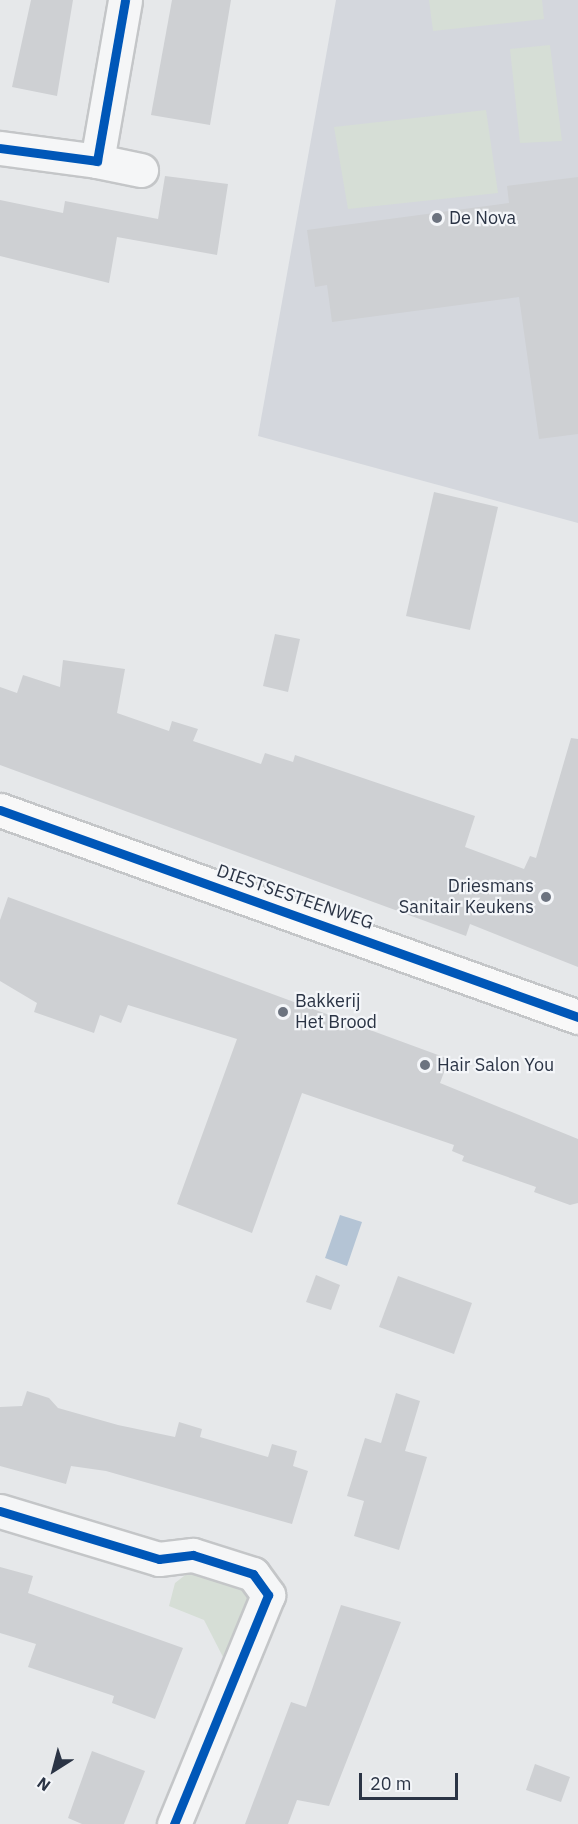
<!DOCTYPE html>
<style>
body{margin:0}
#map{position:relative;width:578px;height:1824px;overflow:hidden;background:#e6e8ea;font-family:"IBM Plex Sans",sans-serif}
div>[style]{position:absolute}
.built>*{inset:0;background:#d4d7dd}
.green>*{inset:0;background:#d6ded6}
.water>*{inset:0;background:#b4c4d5}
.building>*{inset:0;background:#ced0d3}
.roads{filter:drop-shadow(2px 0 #c4c6c8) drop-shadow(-2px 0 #c4c6c8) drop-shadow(0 2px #c4c6c8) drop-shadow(0 -2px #c4c6c8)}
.minor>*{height:33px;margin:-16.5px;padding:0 16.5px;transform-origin:16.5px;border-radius:16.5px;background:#f5f6f7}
.primary>*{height:33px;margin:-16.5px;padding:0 16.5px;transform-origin:16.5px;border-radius:16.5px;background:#f8f8f8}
.cycleway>*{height:9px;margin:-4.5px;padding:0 4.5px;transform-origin:4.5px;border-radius:4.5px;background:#0057b8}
.dots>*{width:16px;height:16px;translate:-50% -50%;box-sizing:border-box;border:3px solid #f4f6f9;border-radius:50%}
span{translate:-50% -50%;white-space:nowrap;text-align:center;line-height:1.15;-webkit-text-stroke:4.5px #f4f6f9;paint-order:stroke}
.poi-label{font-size:18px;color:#2b3445}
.left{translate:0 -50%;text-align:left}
.right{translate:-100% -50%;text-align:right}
.street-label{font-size:18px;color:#2b3445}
.north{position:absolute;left:24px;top:1740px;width:60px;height:60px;-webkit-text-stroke:4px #f4f6f9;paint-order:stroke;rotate:216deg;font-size:16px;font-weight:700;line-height:24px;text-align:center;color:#2b3445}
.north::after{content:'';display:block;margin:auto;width:21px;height:27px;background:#2b3445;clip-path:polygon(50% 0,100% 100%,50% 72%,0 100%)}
.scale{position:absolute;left:359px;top:1773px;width:99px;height:27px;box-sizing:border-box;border:3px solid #2b3445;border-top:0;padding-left:8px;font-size:18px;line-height:21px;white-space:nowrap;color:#2b3445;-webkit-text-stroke:4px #f4f6f9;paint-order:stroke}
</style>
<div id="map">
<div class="built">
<div style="clip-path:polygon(336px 0,578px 0,578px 523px,258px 436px)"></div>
</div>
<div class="green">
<div style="clip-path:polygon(429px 0,542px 0,544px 19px,433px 31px)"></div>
<div style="clip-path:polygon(550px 45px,562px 141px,520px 143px,510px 49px)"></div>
<div style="clip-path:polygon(486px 110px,498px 193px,348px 209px,334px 127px)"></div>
<div style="clip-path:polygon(193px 1569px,242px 1587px,249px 1602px,232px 1651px,223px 1657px,204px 1620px,169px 1606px,175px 1583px)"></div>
</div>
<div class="water">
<div style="clip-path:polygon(340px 1215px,362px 1222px,347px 1266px,325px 1258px)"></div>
</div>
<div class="building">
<div style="clip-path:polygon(31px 0,73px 0,57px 96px,12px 87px)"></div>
<div style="clip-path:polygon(172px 0,231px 0,210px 125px,151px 115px)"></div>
<div style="clip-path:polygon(165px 176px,228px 184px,217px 255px,117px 237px,109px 283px,0 256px,0 200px,63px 213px,65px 201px,158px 219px)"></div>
<div style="clip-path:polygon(578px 177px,578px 434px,539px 439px,519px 297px,332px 322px,327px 285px,315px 287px,307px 230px,509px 203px,507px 186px)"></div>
<div style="clip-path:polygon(434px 492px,498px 507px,470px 630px,406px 616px)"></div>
<div style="clip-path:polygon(275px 634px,300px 639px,288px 692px,263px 686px)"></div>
<div style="clip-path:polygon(63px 660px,125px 669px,117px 713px,169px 731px,172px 721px,198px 729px,193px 741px,261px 764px,265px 753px,293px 762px,295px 755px,475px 816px,465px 847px,524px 869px,530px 856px,536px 858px,571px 738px,578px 739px,578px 967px,470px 924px,466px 936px,0 765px,0 687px,17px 693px,23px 675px,60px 687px)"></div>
<div style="clip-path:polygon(8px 897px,449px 1059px,440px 1083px,578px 1139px,578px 1203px,570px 1205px,534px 1192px,536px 1187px,462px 1161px,464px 1156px,452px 1151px,454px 1145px,302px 1093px,252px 1233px,177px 1204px,237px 1039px,128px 1005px,121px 1023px,100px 1015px,94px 1033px,34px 1012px,37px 1003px,0 981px,0 920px)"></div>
<div style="clip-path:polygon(316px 1275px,340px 1285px,331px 1310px,306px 1302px)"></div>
<div style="clip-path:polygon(398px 1276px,472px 1303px,454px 1354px,379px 1327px)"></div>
<div style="clip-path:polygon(27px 1391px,49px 1398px,58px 1408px,118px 1425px,175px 1437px,179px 1422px,202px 1429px,200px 1437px,268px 1457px,272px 1444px,297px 1451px,293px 1466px,308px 1471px,292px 1524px,106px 1471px,71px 1466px,66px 1484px,0 1466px,0 1407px,22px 1406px)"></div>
<div style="clip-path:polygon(396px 1393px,420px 1401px,405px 1451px,427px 1457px,399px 1550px,354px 1536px,364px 1501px,347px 1496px,365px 1438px,381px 1443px)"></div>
<div style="clip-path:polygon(0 1567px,33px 1576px,28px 1593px,183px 1648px,155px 1719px,112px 1703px,114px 1696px,28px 1667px,36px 1644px,0 1633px)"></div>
<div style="clip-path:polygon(341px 1605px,401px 1622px,329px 1806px,297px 1800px,288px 1824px,245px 1824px,291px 1702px,306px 1707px)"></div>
<div style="clip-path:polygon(92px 1751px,145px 1771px,124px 1824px,82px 1824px,68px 1818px)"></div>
<div style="clip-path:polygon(535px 1764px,570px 1777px,561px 1802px,526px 1790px)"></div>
</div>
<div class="roads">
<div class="minor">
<div style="left:0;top:148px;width:98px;rotate:7.6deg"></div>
<div style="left:97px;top:161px;width:163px;rotate:-80.1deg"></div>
<div style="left:97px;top:161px;width:45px;rotate:11.6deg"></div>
<div style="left:0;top:1511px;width:166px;rotate:16.8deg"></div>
<div style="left:159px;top:1559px;width:34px;rotate:-7deg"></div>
<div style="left:193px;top:1555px;width:63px;rotate:17.6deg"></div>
<div style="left:253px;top:1574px;width:26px;rotate:54deg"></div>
<div style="left:268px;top:1595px;width:248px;rotate:112.3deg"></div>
</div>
<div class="primary">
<div style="left:0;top:810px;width:614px;rotate:19.7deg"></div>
</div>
</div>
<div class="cycleway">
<div style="left:0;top:148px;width:98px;rotate:7.6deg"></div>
<div style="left:97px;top:161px;width:163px;rotate:-80.1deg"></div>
<div style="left:0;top:810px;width:614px;rotate:19.7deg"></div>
<div style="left:0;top:1511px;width:166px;rotate:16.8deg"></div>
<div style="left:159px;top:1559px;width:34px;rotate:-7deg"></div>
<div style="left:193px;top:1555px;width:63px;rotate:17.6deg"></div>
<div style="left:253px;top:1574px;width:26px;rotate:54deg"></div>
<div style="left:268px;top:1595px;width:248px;rotate:112.3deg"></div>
</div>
<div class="dots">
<div style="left:437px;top:218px;background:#6c737f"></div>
<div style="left:546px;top:897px;background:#6c737f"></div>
<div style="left:283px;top:1012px;background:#6c737f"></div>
<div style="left:425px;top:1065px;background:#6c737f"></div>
</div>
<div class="poi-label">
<span class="left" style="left:449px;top:218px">De Nova</span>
<span class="right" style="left:534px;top:897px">Driesmans<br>Sanitair Keukens</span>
<span class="left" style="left:295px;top:1012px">Bakkerij<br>Het Brood</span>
<span class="left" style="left:437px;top:1065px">Hair Salon You</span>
</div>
<div class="street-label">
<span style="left:295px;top:897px;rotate:19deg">DIESTSESTEENWEG</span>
</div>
<div class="north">N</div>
<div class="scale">20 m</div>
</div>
